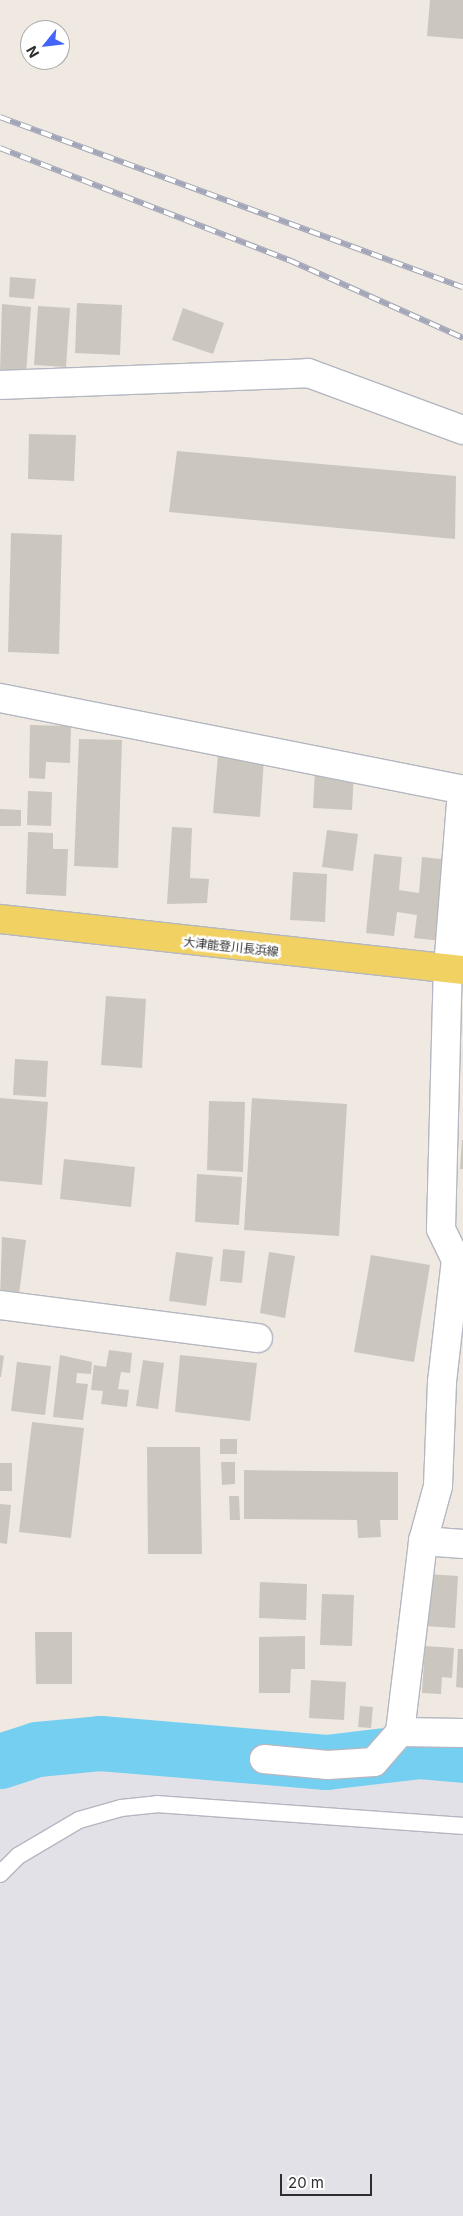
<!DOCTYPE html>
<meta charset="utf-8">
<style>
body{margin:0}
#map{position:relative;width:463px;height:2216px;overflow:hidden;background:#efe9e1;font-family:Inter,"Noto Sans JP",sans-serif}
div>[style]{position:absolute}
.industrial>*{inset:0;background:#e3e1e8}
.river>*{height:55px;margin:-27.5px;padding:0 27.5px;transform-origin:27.5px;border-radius:27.5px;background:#75cff0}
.building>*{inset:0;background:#cbc7bf}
.roads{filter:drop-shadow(1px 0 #b4b7c1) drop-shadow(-1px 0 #b4b7c1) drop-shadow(0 1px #b4b7c1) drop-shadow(0 -1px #b4b7c1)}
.lane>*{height:16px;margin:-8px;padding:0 8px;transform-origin:8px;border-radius:8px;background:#fff}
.street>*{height:28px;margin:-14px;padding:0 14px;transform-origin:14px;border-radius:14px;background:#fff}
.primary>*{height:28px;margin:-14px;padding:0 14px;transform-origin:14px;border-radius:14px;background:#f2d163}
.rail>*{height:5.5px;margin-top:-2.75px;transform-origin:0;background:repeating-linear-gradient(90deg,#fff 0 11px,#a3a6b8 0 22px);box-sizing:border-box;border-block:1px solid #a3a6b8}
span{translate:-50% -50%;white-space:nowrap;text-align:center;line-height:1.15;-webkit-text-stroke:5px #fff;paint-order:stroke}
.street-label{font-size:12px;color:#2e2e2e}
.north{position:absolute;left:20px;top:20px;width:50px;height:50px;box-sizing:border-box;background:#fff;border:1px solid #ababab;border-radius:50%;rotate:241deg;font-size:14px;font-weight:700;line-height:20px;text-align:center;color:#2e2e2e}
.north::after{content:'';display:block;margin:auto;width:18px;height:22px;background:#4264fb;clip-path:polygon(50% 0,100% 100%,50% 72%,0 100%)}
.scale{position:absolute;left:280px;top:2174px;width:92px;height:22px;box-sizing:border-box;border:2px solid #2e2e2e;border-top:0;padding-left:6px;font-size:15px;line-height:18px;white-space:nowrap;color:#2e2e2e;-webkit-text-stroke:4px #fff;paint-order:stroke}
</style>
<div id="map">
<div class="industrial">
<div style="clip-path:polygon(84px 1754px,346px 1773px,421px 1760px,463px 1762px,463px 2216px,0 2216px,0 1772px,38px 1760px)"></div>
</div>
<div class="river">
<div style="left:0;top:1761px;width:39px;rotate:-18deg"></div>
<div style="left:37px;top:1749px;width:63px;rotate:-5.4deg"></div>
<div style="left:100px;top:1743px;width:227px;rotate:4.8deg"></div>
<div style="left:326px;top:1762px;width:95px;rotate:-6.7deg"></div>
<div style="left:420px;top:1751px;width:43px;rotate:5.3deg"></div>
</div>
<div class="building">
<div style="clip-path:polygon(430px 0,463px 0,463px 39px,427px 36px)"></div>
<div style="clip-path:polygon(10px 277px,36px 279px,34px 299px,9px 297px)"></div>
<div style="clip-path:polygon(77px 303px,122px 305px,120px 355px,75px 353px)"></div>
<div style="clip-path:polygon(2px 304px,31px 307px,26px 374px,0 372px)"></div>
<div style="clip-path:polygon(38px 306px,70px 308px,66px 367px,34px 365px)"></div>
<div style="clip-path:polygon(183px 308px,224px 323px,213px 354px,172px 340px)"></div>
<div style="clip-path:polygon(29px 434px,76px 435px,74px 481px,28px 479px)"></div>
<div style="clip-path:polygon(177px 451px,456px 476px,455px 539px,169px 512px)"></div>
<div style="clip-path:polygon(11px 533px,62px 535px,59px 654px,8px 652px)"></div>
<div style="clip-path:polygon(30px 725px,71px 726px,70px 763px,46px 762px,45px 779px,29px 778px)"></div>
<div style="clip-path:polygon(79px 739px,122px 740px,118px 868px,74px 866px)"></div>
<div style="clip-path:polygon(218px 755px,264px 759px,260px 817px,213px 813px)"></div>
<div style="clip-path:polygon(315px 770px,354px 772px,352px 810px,313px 808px)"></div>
<div style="clip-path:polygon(28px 791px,52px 792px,51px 826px,27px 825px)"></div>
<div style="clip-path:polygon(0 809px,21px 810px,21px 826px,0 826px)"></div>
<div style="clip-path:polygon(172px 827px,192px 828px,190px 878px,209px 879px,207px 903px,167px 904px)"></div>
<div style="clip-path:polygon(327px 830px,358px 834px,353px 871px,322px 867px)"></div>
<div style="clip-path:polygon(28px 832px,53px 833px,53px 849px,68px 849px,66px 896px,26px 894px)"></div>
<div style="clip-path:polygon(374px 854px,402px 857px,399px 890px,419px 893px,422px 857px,450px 860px,442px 941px,414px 938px,417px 915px,397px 912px,394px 936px,366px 933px)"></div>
<div style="clip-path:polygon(293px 872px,327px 874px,325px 922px,290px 920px)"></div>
<div style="clip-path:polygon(106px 996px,146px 999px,142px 1068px,101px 1065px)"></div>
<div style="clip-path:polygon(15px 1059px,48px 1061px,46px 1097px,13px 1095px)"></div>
<div style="clip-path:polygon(0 1098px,48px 1102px,42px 1185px,0 1181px)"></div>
<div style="clip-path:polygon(252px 1098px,347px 1104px,339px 1236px,244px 1230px)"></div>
<div style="clip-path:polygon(209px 1101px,245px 1102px,243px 1172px,207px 1170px)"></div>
<div style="clip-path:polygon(462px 1140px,463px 1140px,463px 1169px,460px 1169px)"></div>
<div style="clip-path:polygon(64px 1159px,135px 1167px,131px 1207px,60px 1199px)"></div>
<div style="clip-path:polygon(197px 1174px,242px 1177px,239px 1225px,195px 1222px)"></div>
<div style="clip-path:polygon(2px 1237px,26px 1240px,18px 1302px,0 1299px)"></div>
<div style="clip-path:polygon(223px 1249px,245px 1251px,242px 1283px,220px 1281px)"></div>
<div style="clip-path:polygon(176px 1252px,213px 1257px,206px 1306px,169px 1301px)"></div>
<div style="clip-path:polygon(269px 1252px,295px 1256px,285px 1318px,260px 1313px)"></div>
<div style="clip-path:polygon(371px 1255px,430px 1265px,414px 1362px,354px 1352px)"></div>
<div style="clip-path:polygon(109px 1350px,132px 1353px,130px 1373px,121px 1372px,118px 1389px,129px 1390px,127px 1407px,101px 1404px,103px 1391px,91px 1390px,94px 1365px,106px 1367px)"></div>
<div style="clip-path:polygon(0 1355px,4px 1356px,1px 1377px,0 1377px)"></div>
<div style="clip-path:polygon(60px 1355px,92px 1362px,91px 1374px,77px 1373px,76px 1383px,88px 1384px,83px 1420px,53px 1417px)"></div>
<div style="clip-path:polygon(180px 1355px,257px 1363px,250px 1421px,175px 1412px)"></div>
<div style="clip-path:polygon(143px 1360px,164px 1363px,158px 1409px,136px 1406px)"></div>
<div style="clip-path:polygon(17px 1362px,51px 1366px,45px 1415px,11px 1411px)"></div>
<div style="clip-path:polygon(32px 1422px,84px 1428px,71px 1538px,19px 1532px)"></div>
<div style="clip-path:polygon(220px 1439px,237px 1439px,237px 1454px,220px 1454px)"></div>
<div style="clip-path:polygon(147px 1447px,200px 1447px,202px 1554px,148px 1554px)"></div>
<div style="clip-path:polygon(221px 1462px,235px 1462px,235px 1484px,222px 1485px)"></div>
<div style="clip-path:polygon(0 1463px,12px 1463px,12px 1491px,0 1491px)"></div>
<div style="clip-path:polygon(244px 1470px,398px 1472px,398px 1520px,380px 1520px,381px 1537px,358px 1538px,357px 1520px,244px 1519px)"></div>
<div style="clip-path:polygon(229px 1496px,239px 1496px,240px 1520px,230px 1520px)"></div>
<div style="clip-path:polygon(0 1504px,11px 1505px,7px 1544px,0 1543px)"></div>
<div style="clip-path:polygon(427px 1574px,458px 1576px,455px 1628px,424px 1626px)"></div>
<div style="clip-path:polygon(260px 1582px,307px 1584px,306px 1620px,259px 1618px)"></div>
<div style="clip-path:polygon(322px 1594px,354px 1595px,352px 1646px,320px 1645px)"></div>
<div style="clip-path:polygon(35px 1632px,72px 1632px,72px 1684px,36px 1684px)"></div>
<div style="clip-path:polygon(305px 1636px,305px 1669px,291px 1669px,290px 1693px,259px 1693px,259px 1637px)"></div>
<div style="clip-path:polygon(425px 1646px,454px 1648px,452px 1678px,442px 1677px,441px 1694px,422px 1693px)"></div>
<div style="clip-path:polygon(458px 1649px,463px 1649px,463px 1688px,456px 1687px)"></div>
<div style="clip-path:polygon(311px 1680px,346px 1682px,344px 1720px,309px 1718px)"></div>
<div style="clip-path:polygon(360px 1706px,373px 1707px,371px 1728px,358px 1727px)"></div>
</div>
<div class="roads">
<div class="lane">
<div style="left:0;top:1874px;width:25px;rotate:-45deg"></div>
<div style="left:18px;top:1856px;width:71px;rotate:-30.5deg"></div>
<div style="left:79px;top:1820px;width:44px;rotate:-15.9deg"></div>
<div style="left:121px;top:1808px;width:36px;rotate:-6deg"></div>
<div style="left:157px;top:1804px;width:307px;rotate:4.1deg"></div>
</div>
<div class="street">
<div style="left:0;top:385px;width:308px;rotate:-2.2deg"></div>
<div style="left:308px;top:373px;width:165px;rotate:20.2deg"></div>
<div style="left:0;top:698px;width:472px;rotate:11.2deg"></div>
<div style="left:0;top:1305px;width:260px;rotate:7.3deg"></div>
<div style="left:423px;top:1541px;width:40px;rotate:4.3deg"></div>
<div style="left:400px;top:1732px;width:63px;rotate:0.9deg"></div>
<div style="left:264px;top:1759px;width:64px;rotate:5.4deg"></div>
<div style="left:328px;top:1765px;width:46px;rotate:-3.7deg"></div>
<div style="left:374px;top:1762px;width:40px;rotate:-49deg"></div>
<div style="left:400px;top:1732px;width:192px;rotate:-83.1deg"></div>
<div style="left:423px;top:1541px;width:57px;rotate:-74.7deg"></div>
<div style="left:438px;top:1486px;width:104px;rotate:-87.8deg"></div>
<div style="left:442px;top:1382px;width:123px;rotate:-83.5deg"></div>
<div style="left:456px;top:1260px;width:34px;rotate:-116deg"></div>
<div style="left:441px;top:1229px;width:261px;rotate:-88.5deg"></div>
<div style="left:448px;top:968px;width:179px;rotate:-85.5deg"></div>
</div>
<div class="primary">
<div style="left:0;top:919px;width:466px;rotate:6.3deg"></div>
</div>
</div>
<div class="rail">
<div style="left:0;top:117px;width:493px;rotate:20.2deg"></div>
<div style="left:0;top:148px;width:310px;rotate:21.2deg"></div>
<div style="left:289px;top:260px;width:191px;rotate:24.1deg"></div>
</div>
<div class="street-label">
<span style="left:231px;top:947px;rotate:6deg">大津能登川長浜線</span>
</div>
<div class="north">N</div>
<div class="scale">20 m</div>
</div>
